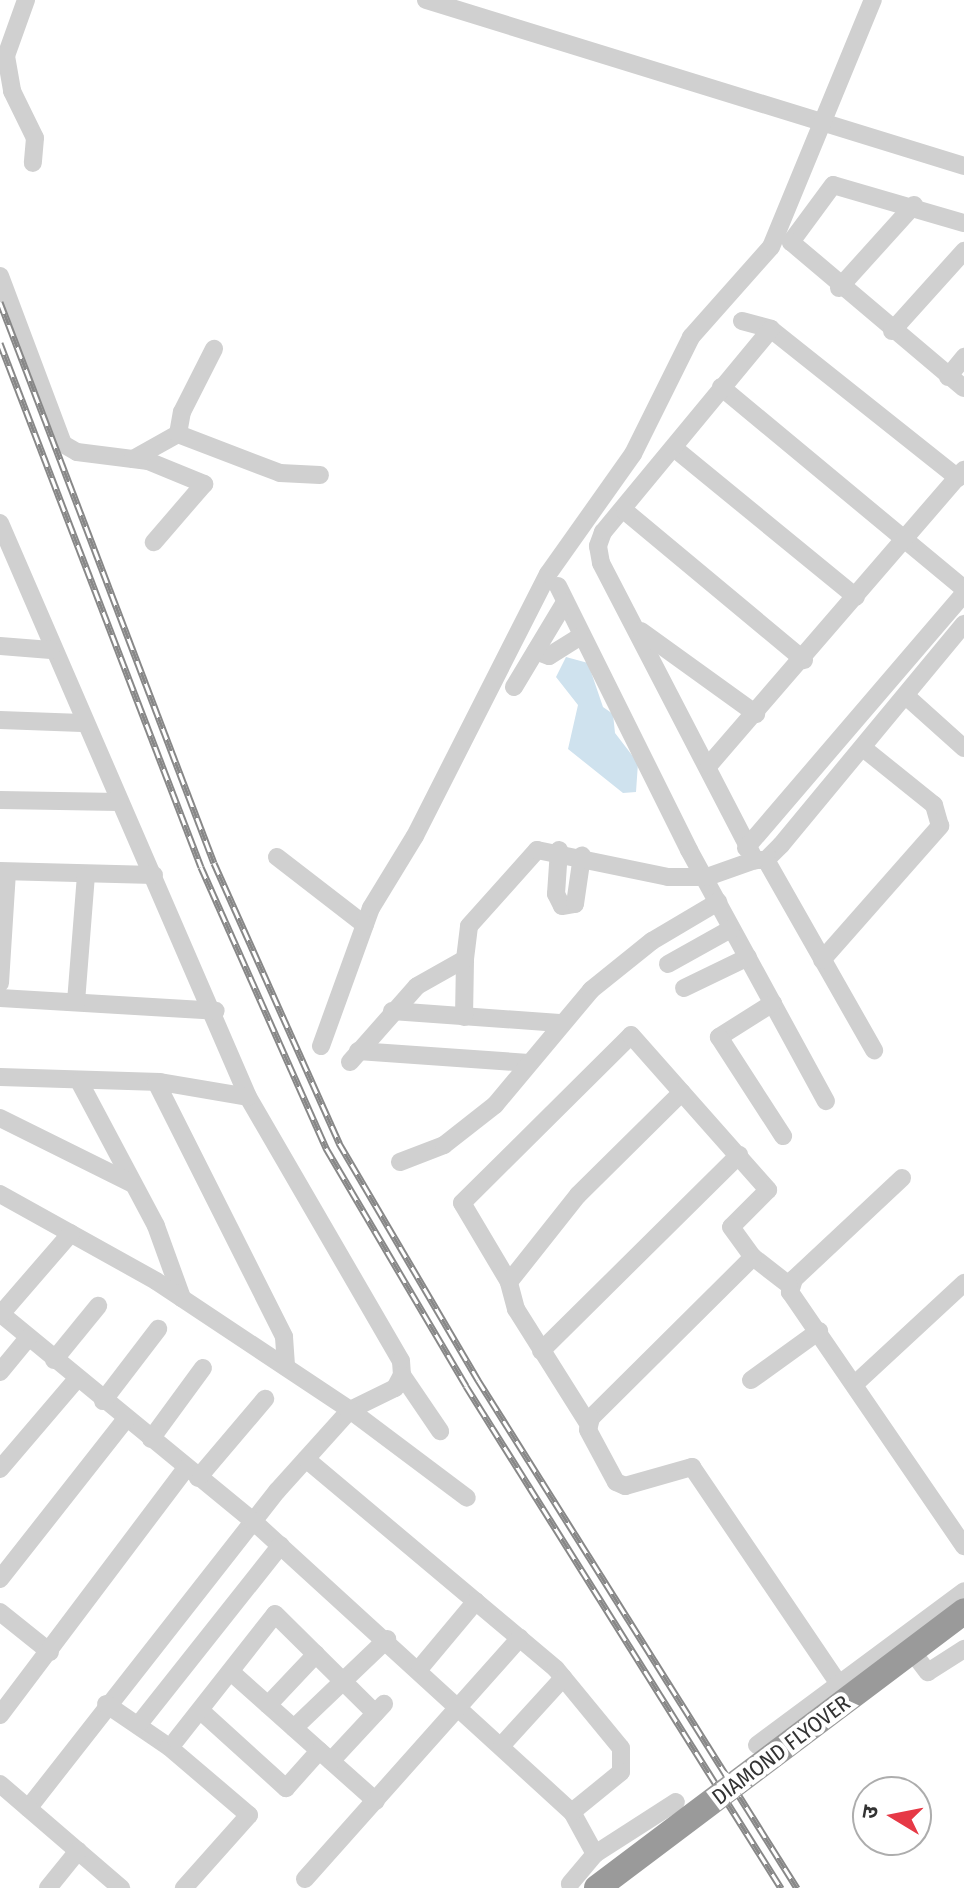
<!DOCTYPE html>
<meta charset="utf-8">
<style>
body{margin:0}
#map{position:relative;width:964px;height:1888px;overflow:hidden;background:#fff;font-family:"Fira Sans Condensed","Noto Sans Devanagari",sans-serif}
div>[style]{position:absolute}
.water>*{inset:0;background:#cfe2ee}
.minor>*{height:18px;margin:-9px;padding:0 9px;transform-origin:9px;border-radius:9px;background:#d0d0d0}
.rail>*{height:7px;margin-top:-3.5px;transform-origin:0;background:repeating-linear-gradient(90deg,#fff 0 12px,#888 0 24px);box-sizing:border-box;border-block:2px solid #888}
.highway-bridge>*{height:26px;margin:-13px;padding:0 13px;transform-origin:13px;border-radius:13px;background:#9a9a9a}
span{translate:-50% -50%;white-space:nowrap;text-align:center;line-height:1.15;-webkit-text-stroke:8px #fff;paint-order:stroke}
.street-label{font-size:22px;color:#333}
.north{position:absolute;left:852px;top:1776px;width:80px;height:80px;box-sizing:border-box;background:#fff;border:2px solid #adadad;border-radius:50%;rotate:280deg;font-size:22px;font-weight:700;line-height:32px;text-align:center;color:#333}
.north::after{content:'';display:block;margin:auto;width:28px;height:36px;background:#e63946;clip-path:polygon(50% 0,100% 100%,50% 72%,0 100%)}
</style>
<div id="map">
<div class="water">
<div style="clip-path:polygon(566px 657px,588px 663px,603px 707px,613px 714px,615px 733px,638px 763px,636px 792px,623px 793px,568px 749px,578px 705px,556px 677px)"></div>
</div>
<div class="minor">
<div style="left:26px;top:0;width:59px;rotate:109.7deg"></div>
<div style="left:6px;top:56px;width:36px;rotate:80deg"></div>
<div style="left:12px;top:91px;width:52px;rotate:63.9deg"></div>
<div style="left:35px;top:138px;width:25px;rotate:95deg"></div>
<div style="left:426px;top:0;width:563px;rotate:17.15deg"></div>
<div style="left:964px;top:223px;width:136px;rotate:-163.8deg"></div>
<div style="left:833px;top:185px;width:71px;rotate:126.4deg"></div>
<div style="left:791px;top:242px;width:226px;rotate:40.2deg"></div>
<div style="left:0;top:276px;width:179px;rotate:69.4deg"></div>
<div style="left:63px;top:444px;width:16px;rotate:30deg"></div>
<div style="left:77px;top:452px;width:72px;rotate:7.2deg"></div>
<div style="left:148px;top:461px;width:61px;rotate:22.3deg"></div>
<div style="left:204px;top:484px;width:77px;rotate:130.8deg"></div>
<div style="left:839px;top:288px;width:112px;rotate:-47.9deg"></div>
<div style="left:742px;top:321px;width:30px;rotate:15deg"></div>
<div style="left:892px;top:331px;width:108px;rotate:-48deg"></div>
<div style="left:948px;top:377px;width:26px;rotate:-51deg"></div>
<div style="left:721px;top:387px;width:316px;rotate:39.7deg"></div>
<div style="left:178px;top:434px;width:22px;rotate:-80deg"></div>
<div style="left:182px;top:412px;width:71px;rotate:-63.1deg"></div>
<div style="left:674px;top:448px;width:235px;rotate:39.3deg"></div>
<div style="left:133px;top:459px;width:51px;rotate:-29.1deg"></div>
<div style="left:178px;top:434px;width:109px;rotate:20.9deg"></div>
<div style="left:280px;top:473px;width:40px;rotate:2.9deg"></div>
<div style="left:958px;top:478px;width:239px;rotate:-141.5deg"></div>
<div style="left:771px;top:329px;width:264px;rotate:129.6deg"></div>
<div style="left:603px;top:532px;width:15px;rotate:110deg"></div>
<div style="left:598px;top:546px;width:17px;rotate:80deg"></div>
<div style="left:601px;top:563px;width:335px;rotate:62.6deg"></div>
<div style="left:755px;top:860px;width:11px"></div>
<div style="left:766px;top:860px;width:21px;rotate:-45deg"></div>
<div style="left:781px;top:845px;width:287px;rotate:-50.4deg"></div>
<div style="left:625px;top:511px;width:233px;rotate:39.8deg"></div>
<div style="left:0;top:523px;width:625px;rotate:66.63deg"></div>
<div style="left:248px;top:1097px;width:305px;rotate:59.9deg"></div>
<div style="left:401px;top:1361px;width:14px;rotate:86deg"></div>
<div style="left:402px;top:1375px;width:15px;rotate:118deg"></div>
<div style="left:395px;top:1388px;width:50px;rotate:153.9deg"></div>
<div style="left:350px;top:1410px;width:109px;rotate:132deg"></div>
<div style="left:277px;top:1491px;width:403px;rotate:128.1deg"></div>
<div style="left:558px;top:586px;width:295px;rotate:63.6deg"></div>
<div style="left:689px;top:850px;width:286px;rotate:61.4deg"></div>
<div style="left:641px;top:631px;width:142px;rotate:35.8deg"></div>
<div style="left:0;top:646px;width:51px;rotate:4.5deg"></div>
<div style="left:536px;top:651px;width:14px;rotate:21deg"></div>
<div style="left:549px;top:656px;width:36px;rotate:-32deg"></div>
<div style="left:514px;top:687px;width:99px;rotate:-59deg"></div>
<div style="left:906px;top:696px;width:78px;rotate:41.9deg"></div>
<div style="left:0;top:720px;width:82px;rotate:2.1deg"></div>
<div style="left:709px;top:765px;width:390px;rotate:-49.2deg"></div>
<div style="left:0;top:800px;width:119px;rotate:1deg"></div>
<div style="left:746px;top:848px;width:335px;rotate:-49.4deg"></div>
<div style="left:559px;top:850px;width:44px;rotate:93.9deg"></div>
<div style="left:556px;top:894px;width:13px;rotate:63deg"></div>
<div style="left:562px;top:906px;width:13px;rotate:-9deg"></div>
<div style="left:575px;top:904px;width:49px;rotate:-81.7deg"></div>
<div style="left:277px;top:857px;width:111px;rotate:37.7deg"></div>
<div style="left:766px;top:860px;width:219px;rotate:60.4deg"></div>
<div style="left:0;top:871px;width:154px;rotate:1.5deg"></div>
<div style="left:822px;top:960px;width:179px;rotate:-48.6deg"></div>
<div style="left:940px;top:826px;width:22px;rotate:-106deg"></div>
<div style="left:934px;top:805px;width:91px;rotate:-141.2deg"></div>
<div style="left:668px;top:964px;width:72px;rotate:-29.1deg"></div>
<div style="left:0;top:983px;width:111px;rotate:-86.4deg"></div>
<div style="left:684px;top:988px;width:71px;rotate:-25.8deg"></div>
<div style="left:0;top:998px;width:216px;rotate:3.4deg"></div>
<div style="left:76px;top:1002px;width:126px;rotate:-85.5deg"></div>
<div style="left:773px;top:1003px;width:64px;rotate:147.8deg"></div>
<div style="left:719px;top:1037px;width:118px;rotate:57.1deg"></div>
<div style="left:392px;top:1011px;width:168px;rotate:4.1deg"></div>
<div style="left:464px;top:1017px;width:58px;rotate:-89deg"></div>
<div style="left:321px;top:1046px;width:147px;rotate:-70.1deg"></div>
<div style="left:371px;top:908px;width:84px;rotate:-58.6deg"></div>
<div style="left:415px;top:836px;width:294px;rotate:-63.1deg"></div>
<div style="left:548px;top:574px;width:147px;rotate:-54.7deg"></div>
<div style="left:633px;top:454px;width:131px;rotate:-63.6deg"></div>
<div style="left:691px;top:337px;width:120px;rotate:-48.4deg"></div>
<div style="left:771px;top:247px;width:267px;rotate:-67.6deg"></div>
<div style="left:358px;top:1051px;width:171px;rotate:4deg"></div>
<div style="left:350px;top:1062px;width:101px;rotate:-48.6deg"></div>
<div style="left:417px;top:986px;width:55px;rotate:-29.4deg"></div>
<div style="left:465px;top:959px;width:33px;rotate:-83deg"></div>
<div style="left:469px;top:926px;width:102px;rotate:-48.2deg"></div>
<div style="left:537px;top:850px;width:134px;rotate:11.6deg"></div>
<div style="left:668px;top:877px;width:39px"></div>
<div style="left:707px;top:877px;width:51px;rotate:-19.5deg"></div>
<div style="left:0;top:1077px;width:160px;rotate:1.8deg"></div>
<div style="left:160px;top:1082px;width:89px;rotate:9.7deg"></div>
<div style="left:79px;top:1081px;width:164px;rotate:62deg"></div>
<div style="left:156px;top:1226px;width:77px;rotate:70.1deg"></div>
<div style="left:156px;top:1082px;width:285px;rotate:63.3deg"></div>
<div style="left:284px;top:1337px;width:30px;rotate:86deg"></div>
<div style="left:0;top:1118px;width:146px;rotate:26.4deg"></div>
<div style="left:400px;top:1162px;width:47px;rotate:-21.1deg"></div>
<div style="left:444px;top:1145px;width:65px;rotate:-38.1deg"></div>
<div style="left:495px;top:1105px;width:150px;rotate:-50.1deg"></div>
<div style="left:591px;top:990px;width:78px;rotate:-38.8deg"></div>
<div style="left:652px;top:941px;width:77px;rotate:-30.6deg"></div>
<div style="left:902px;top:1178px;width:148px;rotate:136.9deg"></div>
<div style="left:794px;top:1279px;width:14px;rotate:107deg"></div>
<div style="left:790px;top:1292px;width:308px;rotate:55.6deg"></div>
<div style="left:0;top:1194px;width:179px;rotate:29.1deg"></div>
<div style="left:156px;top:1281px;width:233px;rotate:33.6deg"></div>
<div style="left:350px;top:1410px;width:146px;rotate:36.9deg"></div>
<div style="left:509px;top:1282px;width:92px;rotate:-120.7deg"></div>
<div style="left:462px;top:1203px;width:238px;rotate:-44.8deg"></div>
<div style="left:631px;top:1035px;width:207px;rotate:48.5deg"></div>
<div style="left:768px;top:1190px;width:52px;rotate:135deg"></div>
<div style="left:731px;top:1227px;width:37px;rotate:54deg"></div>
<div style="left:789px;top:1285px;width:46px;rotate:-142.1deg"></div>
<div style="left:753px;top:1257px;width:228px;rotate:135.2deg"></div>
<div style="left:591px;top:1418px;width:12px;rotate:104deg"></div>
<div style="left:588px;top:1430px;width:59px;rotate:61.7deg"></div>
<div style="left:616px;top:1482px;width:10px;rotate:24deg"></div>
<div style="left:625px;top:1486px;width:70px;rotate:-15.8deg"></div>
<div style="left:692px;top:1467px;width:262px;rotate:55.9deg"></div>
<div style="left:1px;top:1314px;width:326px;rotate:39.4deg"></div>
<div style="left:253px;top:1521px;width:432px;rotate:42.4deg"></div>
<div style="left:572px;top:1812px;width:48px;rotate:61.3deg"></div>
<div style="left:595px;top:1854px;width:39px;rotate:130deg"></div>
<div style="left:0;top:1315px;width:108px;rotate:-49.1deg"></div>
<div style="left:541px;top:1351px;width:279px;rotate:-44.7deg"></div>
<div style="left:54px;top:1360px;width:70px;rotate:-50.8deg"></div>
<div style="left:0;top:1372px;width:44px;rotate:-50.5deg"></div>
<div style="left:402px;top:1375px;width:68px;rotate:55.8deg"></div>
<div style="left:751px;top:1380px;width:84px;rotate:-35.8deg"></div>
<div style="left:855px;top:1384px;width:149px;rotate:-42.8deg"></div>
<div style="left:103px;top:1401px;width:91px;rotate:-52.6deg"></div>
<div style="left:589px;top:1425px;width:137px;rotate:-122.2deg"></div>
<div style="left:516px;top:1309px;width:28px;rotate:-105deg"></div>
<div style="left:509px;top:1282px;width:111px;rotate:-51.6deg"></div>
<div style="left:578px;top:1195px;width:146px;rotate:-44.7deg"></div>
<div style="left:151px;top:1439px;width:88px;rotate:-53.8deg"></div>
<div style="left:306px;top:1459px;width:326px;rotate:40deg"></div>
<div style="left:556px;top:1669px;width:102px;rotate:50.6deg"></div>
<div style="left:621px;top:1748px;width:24px;rotate:90deg"></div>
<div style="left:621px;top:1772px;width:63px;rotate:140.8deg"></div>
<div style="left:0;top:1469px;width:118px;rotate:-49.5deg"></div>
<div style="left:198px;top:1478px;width:104px;rotate:-49.7deg"></div>
<div style="left:0;top:1579px;width:204px;rotate:-51.8deg"></div>
<div style="left:0;top:1612px;width:64px;rotate:38.7deg"></div>
<div style="left:905px;top:1642px;width:38px;rotate:53deg"></div>
<div style="left:928px;top:1672px;width:43px;rotate:-32.6deg"></div>
<div style="left:420px;top:1668px;width:87px;rotate:-50.1deg"></div>
<div style="left:231px;top:1672px;width:194px;rotate:41.7deg"></div>
<div style="left:106px;top:1704px;width:76px;rotate:34.3deg"></div>
<div style="left:169px;top:1747px;width:105px;rotate:40.4deg"></div>
<div style="left:249px;top:1815px;width:98px;rotate:131.7deg"></div>
<div style="left:268px;top:1705px;width:70px;rotate:-46.7deg"></div>
<div style="left:201px;top:1711px;width:115px;rotate:42.2deg"></div>
<div style="left:286px;top:1788px;width:50px;rotate:-48.3deg"></div>
<div style="left:0;top:1715px;width:309px;rotate:-53deg"></div>
<div style="left:139px;top:1724px;width:228px;rotate:-51.6deg"></div>
<div style="left:294px;top:1728px;width:129px;rotate:-43.7deg"></div>
<div style="left:176px;top:1740px;width:160px;rotate:-51.8deg"></div>
<div style="left:275px;top:1614px;width:141px;rotate:44.7deg"></div>
<div style="left:502px;top:1745px;width:91px;rotate:-47.7deg"></div>
<div style="left:757px;top:1745px;width:258px;rotate:-36.6deg"></div>
<div style="left:331px;top:1761px;width:78px;rotate:-47.1deg"></div>
<div style="left:0;top:1784px;width:160px;rotate:40.7deg"></div>
<div style="left:595px;top:1854px;width:96px;rotate:-32.7deg"></div>
<div style="left:305px;top:1879px;width:323px;rotate:-48.3deg"></div>
<div style="left:48px;top:1888px;width:48px;rotate:-51deg"></div>
</div>
<div class="rail">
<div style="left:0;top:302px;width:600px;rotate:69.12deg"></div>
<div style="left:214px;top:863px;width:307px;rotate:65.9deg"></div>
<div style="left:339px;top:1143px;width:275px;rotate:59.6deg"></div>
<div style="left:478px;top:1380px;width:600px;rotate:57.87deg"></div>
<div style="left:0;top:343px;width:561px;rotate:69.01deg"></div>
<div style="left:201px;top:867px;width:308px;rotate:66deg"></div>
<div style="left:326px;top:1148px;width:276px;rotate:59.5deg"></div>
<div style="left:466px;top:1386px;width:593px;rotate:57.89deg"></div>
</div>
<div class="highway-bridge">
<div style="left:597px;top:1888px;width:460px;rotate:-37deg"></div>
</div>
<div class="street-label">
<span style="left:781px;top:1750px;rotate:-37deg">DIAMOND FLYOVER</span>
</div>
<div class="north">उ</div>
</div>
